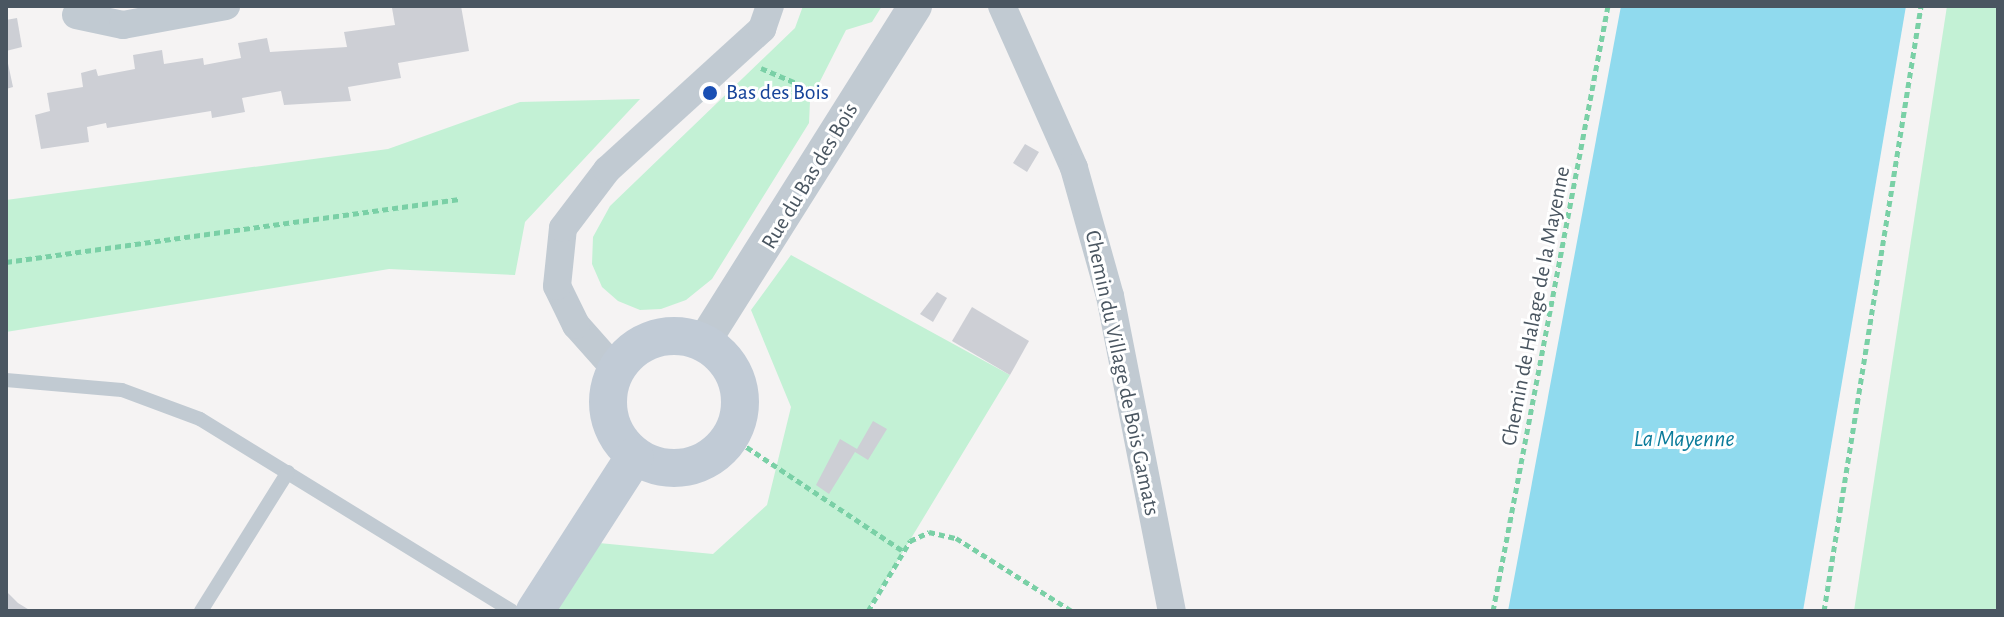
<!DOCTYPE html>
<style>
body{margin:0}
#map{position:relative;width:2004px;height:617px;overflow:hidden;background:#f5f3f3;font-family:"Alegreya Sans",sans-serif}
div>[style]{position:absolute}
.green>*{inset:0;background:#c3f1d5}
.water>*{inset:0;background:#90daee}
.building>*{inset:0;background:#cdcfd5}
.path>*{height:5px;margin-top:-2.5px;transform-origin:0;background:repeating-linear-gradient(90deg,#7ad0a6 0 6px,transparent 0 10px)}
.service>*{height:14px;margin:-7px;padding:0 7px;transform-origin:7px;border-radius:7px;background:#c1cad2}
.minor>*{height:28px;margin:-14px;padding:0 14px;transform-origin:14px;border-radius:14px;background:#c1cad2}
.tertiary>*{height:34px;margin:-17px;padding:0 17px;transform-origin:17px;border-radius:17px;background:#c1cad2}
.secondary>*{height:38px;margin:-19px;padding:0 19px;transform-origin:19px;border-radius:19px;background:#c1cbd6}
.secondary>.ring{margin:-19px;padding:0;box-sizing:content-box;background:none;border:38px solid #c1cbd6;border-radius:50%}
.dots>*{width:22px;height:22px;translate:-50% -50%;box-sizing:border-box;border:4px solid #fff;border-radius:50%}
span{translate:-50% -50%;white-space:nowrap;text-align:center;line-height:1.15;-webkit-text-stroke:6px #fff;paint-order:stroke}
.transit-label{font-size:22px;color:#164399}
.left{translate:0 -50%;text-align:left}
.street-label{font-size:22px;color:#4a5661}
.water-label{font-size:24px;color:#0c7c9b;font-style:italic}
.frame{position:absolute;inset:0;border:8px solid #4a5661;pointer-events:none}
</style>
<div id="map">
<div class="green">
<div style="clip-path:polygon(803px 6px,882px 6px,872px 22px,846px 30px,810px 101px,809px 123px,712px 279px,686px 300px,661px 309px,640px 310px,618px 301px,602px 287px,592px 264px,593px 237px,610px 206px,795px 28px)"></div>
<div style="clip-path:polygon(1947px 6px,1998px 6px,1998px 611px,1854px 611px)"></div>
<div style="clip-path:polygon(640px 99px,525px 222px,515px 275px,389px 269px,6px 332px,6px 200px,388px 149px,520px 102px)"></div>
<div style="clip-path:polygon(791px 255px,1010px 375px,867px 611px,557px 611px,599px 543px,713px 554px,767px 505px,791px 407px,751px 310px)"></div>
</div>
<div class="water">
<div style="clip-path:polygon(1621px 6px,1906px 6px,1803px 611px,1508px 611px)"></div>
</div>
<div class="building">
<div style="clip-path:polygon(461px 6px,469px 51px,398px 63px,401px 78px,348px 87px,351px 101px,284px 105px,281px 91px,242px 98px,245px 112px,212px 118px,211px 111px,107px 128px,106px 123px,87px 127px,89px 142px,41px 149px,35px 115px,50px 111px,47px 93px,83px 87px,81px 73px,96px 69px,98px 76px,135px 69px,133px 55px,162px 50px,164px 64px,203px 58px,204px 65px,241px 58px,238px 43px,267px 38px,270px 52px,347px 47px,344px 32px,395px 25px,392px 8px)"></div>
<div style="clip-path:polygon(17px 18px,22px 47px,6px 51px,6px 20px)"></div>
<div style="clip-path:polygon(6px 54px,13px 87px,6px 89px)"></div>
<div style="clip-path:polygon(1025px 144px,1039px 152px,1027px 172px,1013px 163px)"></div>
<div style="clip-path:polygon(937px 292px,947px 298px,933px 322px,920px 314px)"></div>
<div style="clip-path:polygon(972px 307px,1029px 341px,1010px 375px,952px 341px)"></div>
<div style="clip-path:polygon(873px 421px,887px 429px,868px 460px,855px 452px,829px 494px,816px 485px,840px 439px,857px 449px)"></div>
<div style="clip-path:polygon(6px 591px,18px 603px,31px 611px,6px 611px)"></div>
</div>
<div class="path">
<div style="left:761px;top:68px;width:66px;rotate:23.1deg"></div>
<div style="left:6px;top:262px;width:458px;rotate:-7.9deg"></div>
<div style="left:730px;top:436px;width:208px;rotate:33.6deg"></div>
<div style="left:868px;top:611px;width:82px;rotate:-59deg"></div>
<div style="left:910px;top:541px;width:21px;rotate:-25deg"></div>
<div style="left:929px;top:532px;width:28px;rotate:13deg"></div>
<div style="left:956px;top:538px;width:137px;rotate:32.2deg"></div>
<div style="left:1493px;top:611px;width:616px;rotate:-79.24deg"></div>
<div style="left:1824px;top:611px;width:613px;rotate:-80.89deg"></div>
</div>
<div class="service">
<div style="left:6px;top:380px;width:116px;rotate:4.9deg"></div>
<div style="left:122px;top:390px;width:83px;rotate:20.4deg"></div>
<div style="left:200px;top:419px;width:366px;rotate:31.6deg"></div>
<div style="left:201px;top:611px;width:164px;rotate:-58deg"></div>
</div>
<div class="minor">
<div style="left:1002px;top:6px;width:177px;rotate:66deg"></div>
<div style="left:1074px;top:168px;width:133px;rotate:74.3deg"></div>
<div style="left:1110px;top:296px;width:321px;rotate:78.9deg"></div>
<div style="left:76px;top:15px;width:48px;rotate:12deg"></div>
<div style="left:123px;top:25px;width:105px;rotate:-10.5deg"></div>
<div style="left:616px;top:370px;width:60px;rotate:-131.6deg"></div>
<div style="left:576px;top:325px;width:43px;rotate:-116deg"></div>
<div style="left:557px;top:286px;width:58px;rotate:-84.1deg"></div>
<div style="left:563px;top:228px;width:73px;rotate:-52.8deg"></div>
<div style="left:607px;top:170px;width:210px;rotate:-42.3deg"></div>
<div style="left:762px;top:29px;width:24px;rotate:-71deg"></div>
</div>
<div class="tertiary">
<div style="left:703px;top:343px;width:398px;rotate:-57.8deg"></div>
</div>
<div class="secondary">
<div class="ring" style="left:608px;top:336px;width:94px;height:94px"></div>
<div style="left:535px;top:611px;width:184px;rotate:-57.2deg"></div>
</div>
<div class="dots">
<div style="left:710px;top:93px;background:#1a4fb4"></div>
</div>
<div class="transit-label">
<span class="left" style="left:726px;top:93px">Bas des Bois</span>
</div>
<div class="street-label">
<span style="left:810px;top:176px;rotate:-59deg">Rue du Bas des Bois</span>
<span style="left:1536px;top:306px;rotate:-79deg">Chemin de Halage de la Mayenne</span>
<span style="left:1122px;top:373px;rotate:78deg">Chemin du Village de Bois Gamats</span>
</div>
<div class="water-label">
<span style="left:1684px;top:440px">La Mayenne</span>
</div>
<div class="frame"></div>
</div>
